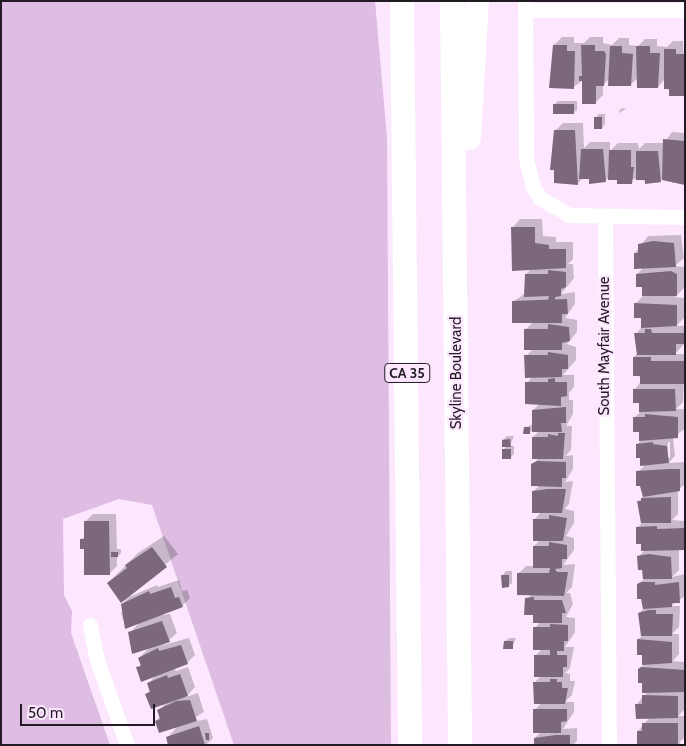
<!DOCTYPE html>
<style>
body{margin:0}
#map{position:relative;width:686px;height:746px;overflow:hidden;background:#fce7ff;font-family:Cabin,sans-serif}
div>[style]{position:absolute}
.green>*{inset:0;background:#ddbde2}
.shadow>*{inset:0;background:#0003}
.building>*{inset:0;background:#7b687d}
.street>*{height:15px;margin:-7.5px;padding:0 7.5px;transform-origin:7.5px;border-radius:7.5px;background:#fff}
.primary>*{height:24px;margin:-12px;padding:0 12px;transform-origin:12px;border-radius:12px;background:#fff}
span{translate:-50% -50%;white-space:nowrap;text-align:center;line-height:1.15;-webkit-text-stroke:4.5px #fce7ff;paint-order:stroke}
.shield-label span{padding:1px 4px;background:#fce7ff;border:1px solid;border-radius:4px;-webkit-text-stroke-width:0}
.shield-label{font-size:14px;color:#231b24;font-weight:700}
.street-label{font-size:15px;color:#231b24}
.frame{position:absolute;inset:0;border:2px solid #231b24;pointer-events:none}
.scale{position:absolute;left:20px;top:704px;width:135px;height:22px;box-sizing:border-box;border:2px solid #231b24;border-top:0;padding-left:6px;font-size:15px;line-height:18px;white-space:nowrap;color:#231b24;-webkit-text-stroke:4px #fce7ff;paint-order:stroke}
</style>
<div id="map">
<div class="green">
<div style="clip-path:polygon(1px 1px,375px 1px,387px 138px,391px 745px,234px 745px,152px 505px,119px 499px,63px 519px,64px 595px,72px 611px,71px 633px,110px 745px,1px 745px)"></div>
</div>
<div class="shadow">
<div style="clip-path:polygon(562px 37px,574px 37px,574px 43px,584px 43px,590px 37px,603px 37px,603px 43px,612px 45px,619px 38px,629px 38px,629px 45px,638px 46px,645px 39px,657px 39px,657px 46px,667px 47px,673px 41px,683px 41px,685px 95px,665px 88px,664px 80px,658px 87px,638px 78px,630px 85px,609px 79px,603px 85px,603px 95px,595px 103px,583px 80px,575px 86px,551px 87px,554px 45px)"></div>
<div style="clip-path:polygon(558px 101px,577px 101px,577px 110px,573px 113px,554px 105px)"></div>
<div style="clip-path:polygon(622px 108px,626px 109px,619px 113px,619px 111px)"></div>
<div style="clip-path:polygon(599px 114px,605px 114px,605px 124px,602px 128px,596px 117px)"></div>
<div style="clip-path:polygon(563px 123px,583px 123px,584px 148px,590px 142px,610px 142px,610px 151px,618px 143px,638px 143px,639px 149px,645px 143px,664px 143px,672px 132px,685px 133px,685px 181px,672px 183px,672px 179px,662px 179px,658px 183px,635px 179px,618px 183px,618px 179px,609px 177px,605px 181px,583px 178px,577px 184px,555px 131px)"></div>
<div style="clip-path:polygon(520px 219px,542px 219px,543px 236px,556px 237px,556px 242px,573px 242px,573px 259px,568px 264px,573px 264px,574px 278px,561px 294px,575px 292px,575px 304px,565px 318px,577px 320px,577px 332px,567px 344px,576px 347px,576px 360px,563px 375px,574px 375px,574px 387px,569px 393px,569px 400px,573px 400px,573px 414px,566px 426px,572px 426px,571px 450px,565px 456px,573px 455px,573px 469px,565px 482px,573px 481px,569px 504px,565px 509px,574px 511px,574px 523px,566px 536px,574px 538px,574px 550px,563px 565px,575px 564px,572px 587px,566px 593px,570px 593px,573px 604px,566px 617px,575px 618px,575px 632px,565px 647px,574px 647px,570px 668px,565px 673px,570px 674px,570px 681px,575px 681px,572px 695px,565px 702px,574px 702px,574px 712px,563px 729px,577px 728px,577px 741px,573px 745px,535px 745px,535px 738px,542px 731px,535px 710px,541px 703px,535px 682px,541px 676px,536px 655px,542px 649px,535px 628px,541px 621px,525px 601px,532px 594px,518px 574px,526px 566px,534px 566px,534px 546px,540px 540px,534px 520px,541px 512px,533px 492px,540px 485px,533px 464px,539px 458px,533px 437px,539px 431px,533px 429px,530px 432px,525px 428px,533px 424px,533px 410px,539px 404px,527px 383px,533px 376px,526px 356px,533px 349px,526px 329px,533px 322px,513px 302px,524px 294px,526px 274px,532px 268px,513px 227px)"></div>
<div style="clip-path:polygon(evenodd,681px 235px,684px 258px,675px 266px,684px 267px,685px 287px,675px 297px,684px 298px,685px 317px,676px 326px,685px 326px,685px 343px,675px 354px,685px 354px,683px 402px,676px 409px,685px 409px,685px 429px,673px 437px,675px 456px,668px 463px,685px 462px,685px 484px,678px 490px,678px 514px,672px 520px,685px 521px,685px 549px,679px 549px,679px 570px,672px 577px,685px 574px,685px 596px,671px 606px,680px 606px,679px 627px,672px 634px,679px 634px,679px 654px,673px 661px,685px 662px,685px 709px,678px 716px,685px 716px,685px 737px,679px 743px,685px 745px,650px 745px,638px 731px,650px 717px,637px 704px,647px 692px,639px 669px,645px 664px,638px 639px,642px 636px,639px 613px,644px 608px,638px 585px,644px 579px,644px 568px,639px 556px,645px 550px,637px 528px,643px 522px,638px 502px,643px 497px,638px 472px,645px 465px,637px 445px,642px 439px,635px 417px,640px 412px,640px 402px,634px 390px,641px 382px,634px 357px,638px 353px,636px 334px,642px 327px,642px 317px,635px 304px,643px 296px,643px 286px,637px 274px,644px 267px,635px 253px,648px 236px,681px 235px,668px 442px,670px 442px,670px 458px,667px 458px,668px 442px)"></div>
<div style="clip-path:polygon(507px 436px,514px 436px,510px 446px,514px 446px,514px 454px,510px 458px,503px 450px,507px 446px,503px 440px)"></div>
<div style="clip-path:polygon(93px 514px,116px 514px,117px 549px,121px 549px,121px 553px,117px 557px,117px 566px,109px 574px,81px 540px,85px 536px,85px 522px)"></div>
<div style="clip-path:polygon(164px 536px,178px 554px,122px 601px,108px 583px,138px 553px)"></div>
<div style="clip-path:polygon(506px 571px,512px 571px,512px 583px,508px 586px,503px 575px)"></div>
<div style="clip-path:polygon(179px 580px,182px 591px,187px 590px,190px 598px,182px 606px,156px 616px,170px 614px,177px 633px,163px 645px,189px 638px,195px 655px,187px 663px,174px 668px,176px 671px,188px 667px,195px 687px,186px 697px,198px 693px,204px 712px,184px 724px,207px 719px,213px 738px,206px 745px,168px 745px,167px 738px,178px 726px,160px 732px,156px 721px,160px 717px,158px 711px,167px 702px,146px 694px,151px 690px,149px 683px,157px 674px,138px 668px,141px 664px,139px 658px,150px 647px,130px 633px,140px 622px,126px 628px,121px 613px,124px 610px,122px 605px,129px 597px,157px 585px,158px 587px)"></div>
<div style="clip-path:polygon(509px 638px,516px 638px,512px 648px,505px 641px)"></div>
</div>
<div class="building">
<div style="clip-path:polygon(553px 45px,567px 45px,567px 51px,575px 51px,574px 89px,549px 88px)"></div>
<div style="clip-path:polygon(581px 45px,595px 45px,595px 51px,604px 51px,606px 54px,604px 86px,596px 86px,596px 104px,582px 104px,582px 81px,579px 81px,579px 76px,582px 76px)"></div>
<div style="clip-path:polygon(610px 46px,622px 46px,622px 53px,633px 54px,631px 86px,608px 86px)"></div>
<div style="clip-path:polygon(636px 46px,650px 46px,650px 53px,660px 53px,658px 88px,637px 88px)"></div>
<div style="clip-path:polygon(664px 49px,676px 49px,676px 54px,685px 54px,685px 96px,669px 96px,669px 89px,664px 89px)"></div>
<div style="clip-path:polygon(553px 104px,574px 104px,574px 114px,553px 114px)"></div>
<div style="clip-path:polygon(594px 117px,602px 117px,602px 129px,594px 129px)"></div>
<div style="clip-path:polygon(554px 130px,575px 130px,578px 185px,554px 183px,554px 170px,550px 170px)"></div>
<div style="clip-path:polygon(663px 139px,685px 141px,685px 185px,662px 180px)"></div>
<div style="clip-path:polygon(581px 149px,603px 149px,606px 182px,589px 184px,589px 179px,579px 179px)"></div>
<div style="clip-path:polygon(609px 150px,631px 150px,631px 167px,634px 167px,632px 184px,617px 184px,617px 180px,608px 180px)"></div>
<div style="clip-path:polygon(636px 151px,658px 151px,661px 182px,645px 184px,645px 180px,636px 180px)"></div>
<div style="clip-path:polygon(511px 227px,535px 227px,535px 243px,549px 245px,549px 249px,566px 249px,566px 268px,512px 271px)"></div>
<div style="clip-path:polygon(653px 241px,674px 243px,676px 267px,634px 269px,634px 253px,638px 253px,638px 244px)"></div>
<div style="clip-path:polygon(548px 270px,566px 272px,566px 287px,561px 289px,561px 296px,555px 297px,555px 300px,548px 300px,549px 296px,524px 297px,525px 274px,548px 274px)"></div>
<div style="clip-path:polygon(671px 271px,677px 274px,677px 296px,642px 296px,642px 287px,636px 287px,636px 274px)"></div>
<div style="clip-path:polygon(567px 299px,568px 314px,562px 314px,562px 323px,512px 323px,512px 301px)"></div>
<div style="clip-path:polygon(634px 303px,677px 305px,677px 326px,641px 328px,641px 318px,634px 318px)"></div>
<div style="clip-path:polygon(548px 324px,569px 327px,570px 341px,562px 343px,562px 350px,524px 350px,524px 329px,548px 329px)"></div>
<div style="clip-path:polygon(645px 329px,651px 329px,652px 333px,684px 333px,685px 344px,676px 344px,676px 355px,637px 355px,634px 333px,645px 333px)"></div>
<div style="clip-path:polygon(548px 352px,568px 355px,568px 369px,562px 369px,562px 377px,525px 378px,524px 355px,548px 355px)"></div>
<div style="clip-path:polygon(633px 357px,651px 357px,651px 361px,685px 361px,685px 384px,640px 384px,640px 376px,633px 376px)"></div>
<div style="clip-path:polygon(555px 378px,555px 382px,567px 382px,567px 396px,561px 397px,561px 406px,525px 404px,525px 382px,548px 382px,548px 379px)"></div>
<div style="clip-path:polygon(633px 389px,675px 389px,676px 411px,639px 412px,639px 403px,633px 403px)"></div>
<div style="clip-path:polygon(566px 407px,566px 423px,561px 423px,562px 432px,532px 432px,532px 410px)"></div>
<div style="clip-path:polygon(645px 414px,678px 417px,678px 438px,639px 441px,639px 432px,633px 432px,633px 417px,645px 417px)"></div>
<div style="clip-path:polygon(524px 427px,530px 427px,530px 434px,523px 434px)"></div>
<div style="clip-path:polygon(558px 433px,565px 433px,563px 459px,532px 459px,532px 437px,548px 437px,548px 434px,558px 436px)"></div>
<div style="clip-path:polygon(510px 439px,511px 447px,502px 447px,502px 440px)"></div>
<div style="clip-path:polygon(653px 442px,653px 444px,667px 446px,669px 463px,640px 466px,640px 458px,636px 458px,636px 444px)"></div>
<div style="clip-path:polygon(502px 449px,511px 449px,511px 459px,502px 459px)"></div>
<div style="clip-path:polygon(537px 461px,566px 462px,566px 478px,562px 478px,562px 487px,531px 486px,531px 464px)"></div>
<div style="clip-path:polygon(669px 469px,680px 469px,680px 491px,643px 497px,640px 486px,636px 486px,636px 471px)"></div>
<div style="clip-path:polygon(548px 489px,566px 489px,562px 513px,532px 513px,532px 491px)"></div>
<div style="clip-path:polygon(671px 497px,671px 523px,641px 523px,637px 501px,641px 501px,641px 498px)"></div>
<div style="clip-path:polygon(549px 515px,567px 518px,563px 541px,533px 541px,533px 519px,549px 519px)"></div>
<div style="clip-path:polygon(84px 521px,109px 521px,110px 575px,84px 575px,84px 549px,80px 549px,80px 539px,84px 539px)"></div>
<div style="clip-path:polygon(657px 526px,657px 529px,685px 528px,685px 550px,641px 551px,641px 544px,636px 544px,636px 527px)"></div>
<div style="clip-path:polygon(549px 542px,567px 545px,567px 559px,562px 559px,562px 568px,555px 569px,557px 572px,568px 572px,564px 596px,517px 595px,517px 573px,549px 573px,550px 568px,533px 568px,533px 546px,549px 546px)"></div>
<div style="clip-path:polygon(152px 547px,167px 567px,121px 603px,107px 583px,127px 568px,125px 565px)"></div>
<div style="clip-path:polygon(111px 552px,118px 552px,118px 557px,111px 557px)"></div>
<div style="clip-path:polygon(649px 554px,671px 557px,672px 579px,643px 579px,642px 570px,638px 570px,637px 556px)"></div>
<div style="clip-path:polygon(501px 575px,509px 575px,509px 587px,502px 588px)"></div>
<div style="clip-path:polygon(641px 582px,655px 582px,655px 585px,679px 582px,680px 603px,672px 603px,672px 607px,643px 609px,641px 599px,637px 599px,637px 584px)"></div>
<div style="clip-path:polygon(171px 587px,175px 598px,179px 597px,183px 607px,125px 629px,121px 604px,149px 591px,150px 594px)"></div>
<div style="clip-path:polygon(534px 597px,534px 600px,562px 600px,566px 613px,562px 613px,562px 623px,533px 623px,533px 615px,524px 615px,525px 598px)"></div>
<div style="clip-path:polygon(649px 610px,656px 610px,656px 614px,673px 614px,672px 636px,641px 636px,638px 613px)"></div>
<div style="clip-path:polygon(162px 621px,170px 642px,132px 654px,128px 632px)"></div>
<div style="clip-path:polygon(550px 624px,568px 625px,568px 641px,564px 641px,564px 651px,557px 651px,557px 655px,567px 655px,567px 667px,563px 667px,563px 677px,534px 677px,534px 655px,550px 655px,550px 650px,533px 650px,533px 627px,550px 627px)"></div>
<div style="clip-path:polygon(637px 639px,672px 642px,672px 663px,642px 665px,642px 655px,637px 655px)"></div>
<div style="clip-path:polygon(504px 641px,513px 641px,513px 649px,503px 649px)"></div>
<div style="clip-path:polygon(181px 645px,188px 664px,141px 682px,136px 667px,141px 666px,138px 658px,158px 648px,159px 651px)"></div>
<div style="clip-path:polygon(641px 667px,685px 670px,685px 692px,642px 693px,642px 683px,638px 683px,638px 669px)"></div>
<div style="clip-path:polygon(180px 674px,188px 696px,151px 709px,145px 694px,150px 692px,147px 683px,167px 675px,168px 678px)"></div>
<div style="clip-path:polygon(550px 679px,557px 679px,557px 682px,562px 682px,562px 688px,568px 688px,565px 704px,534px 704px,533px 682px,550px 682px)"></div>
<div style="clip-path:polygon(642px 695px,678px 696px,678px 718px,636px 719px,635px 704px,642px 704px)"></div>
<div style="clip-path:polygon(190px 700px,197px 721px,159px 733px,155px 721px,160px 719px,157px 710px,176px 701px)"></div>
<div style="clip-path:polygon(533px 709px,567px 709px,567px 721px,561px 722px,561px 733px,533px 733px)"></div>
<div style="clip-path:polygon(642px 723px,678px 723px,678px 745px,637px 745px,637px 731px,642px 731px)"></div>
<div style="clip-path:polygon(199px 726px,205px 745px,168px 745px,166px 737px)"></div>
<div style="clip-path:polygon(205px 733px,209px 733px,209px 740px,206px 740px)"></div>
<div style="clip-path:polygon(556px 735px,570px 735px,570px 745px,534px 745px,534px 738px)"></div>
</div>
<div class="street">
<div style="left:525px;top:1px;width:157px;rotate:89.6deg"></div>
<div style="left:526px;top:158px;width:28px;rotate:77deg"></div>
<div style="left:532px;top:185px;width:15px;rotate:58deg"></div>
<div style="left:540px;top:198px;width:34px;rotate:30deg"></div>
<div style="left:569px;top:215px;width:116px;rotate:1deg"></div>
<div style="left:525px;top:10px;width:160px"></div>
<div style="left:605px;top:218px;width:527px;rotate:89.57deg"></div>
<div style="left:90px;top:625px;width:33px;rotate:79deg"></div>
<div style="left:96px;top:657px;width:93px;rotate:70.6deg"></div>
</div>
<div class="primary">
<div style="left:402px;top:1px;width:744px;rotate:89.38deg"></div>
<div style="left:452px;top:1px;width:744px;rotate:89.38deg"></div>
<div style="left:469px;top:138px;width:137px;rotate:-86.7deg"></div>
</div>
<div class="shield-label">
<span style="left:407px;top:373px">CA 35</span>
</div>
<div class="street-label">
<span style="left:605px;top:346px;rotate:-90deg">South Mayfair Avenue</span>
<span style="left:457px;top:373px;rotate:-90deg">Skyline Boulevard</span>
</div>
<div class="frame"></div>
<div class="scale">50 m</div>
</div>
